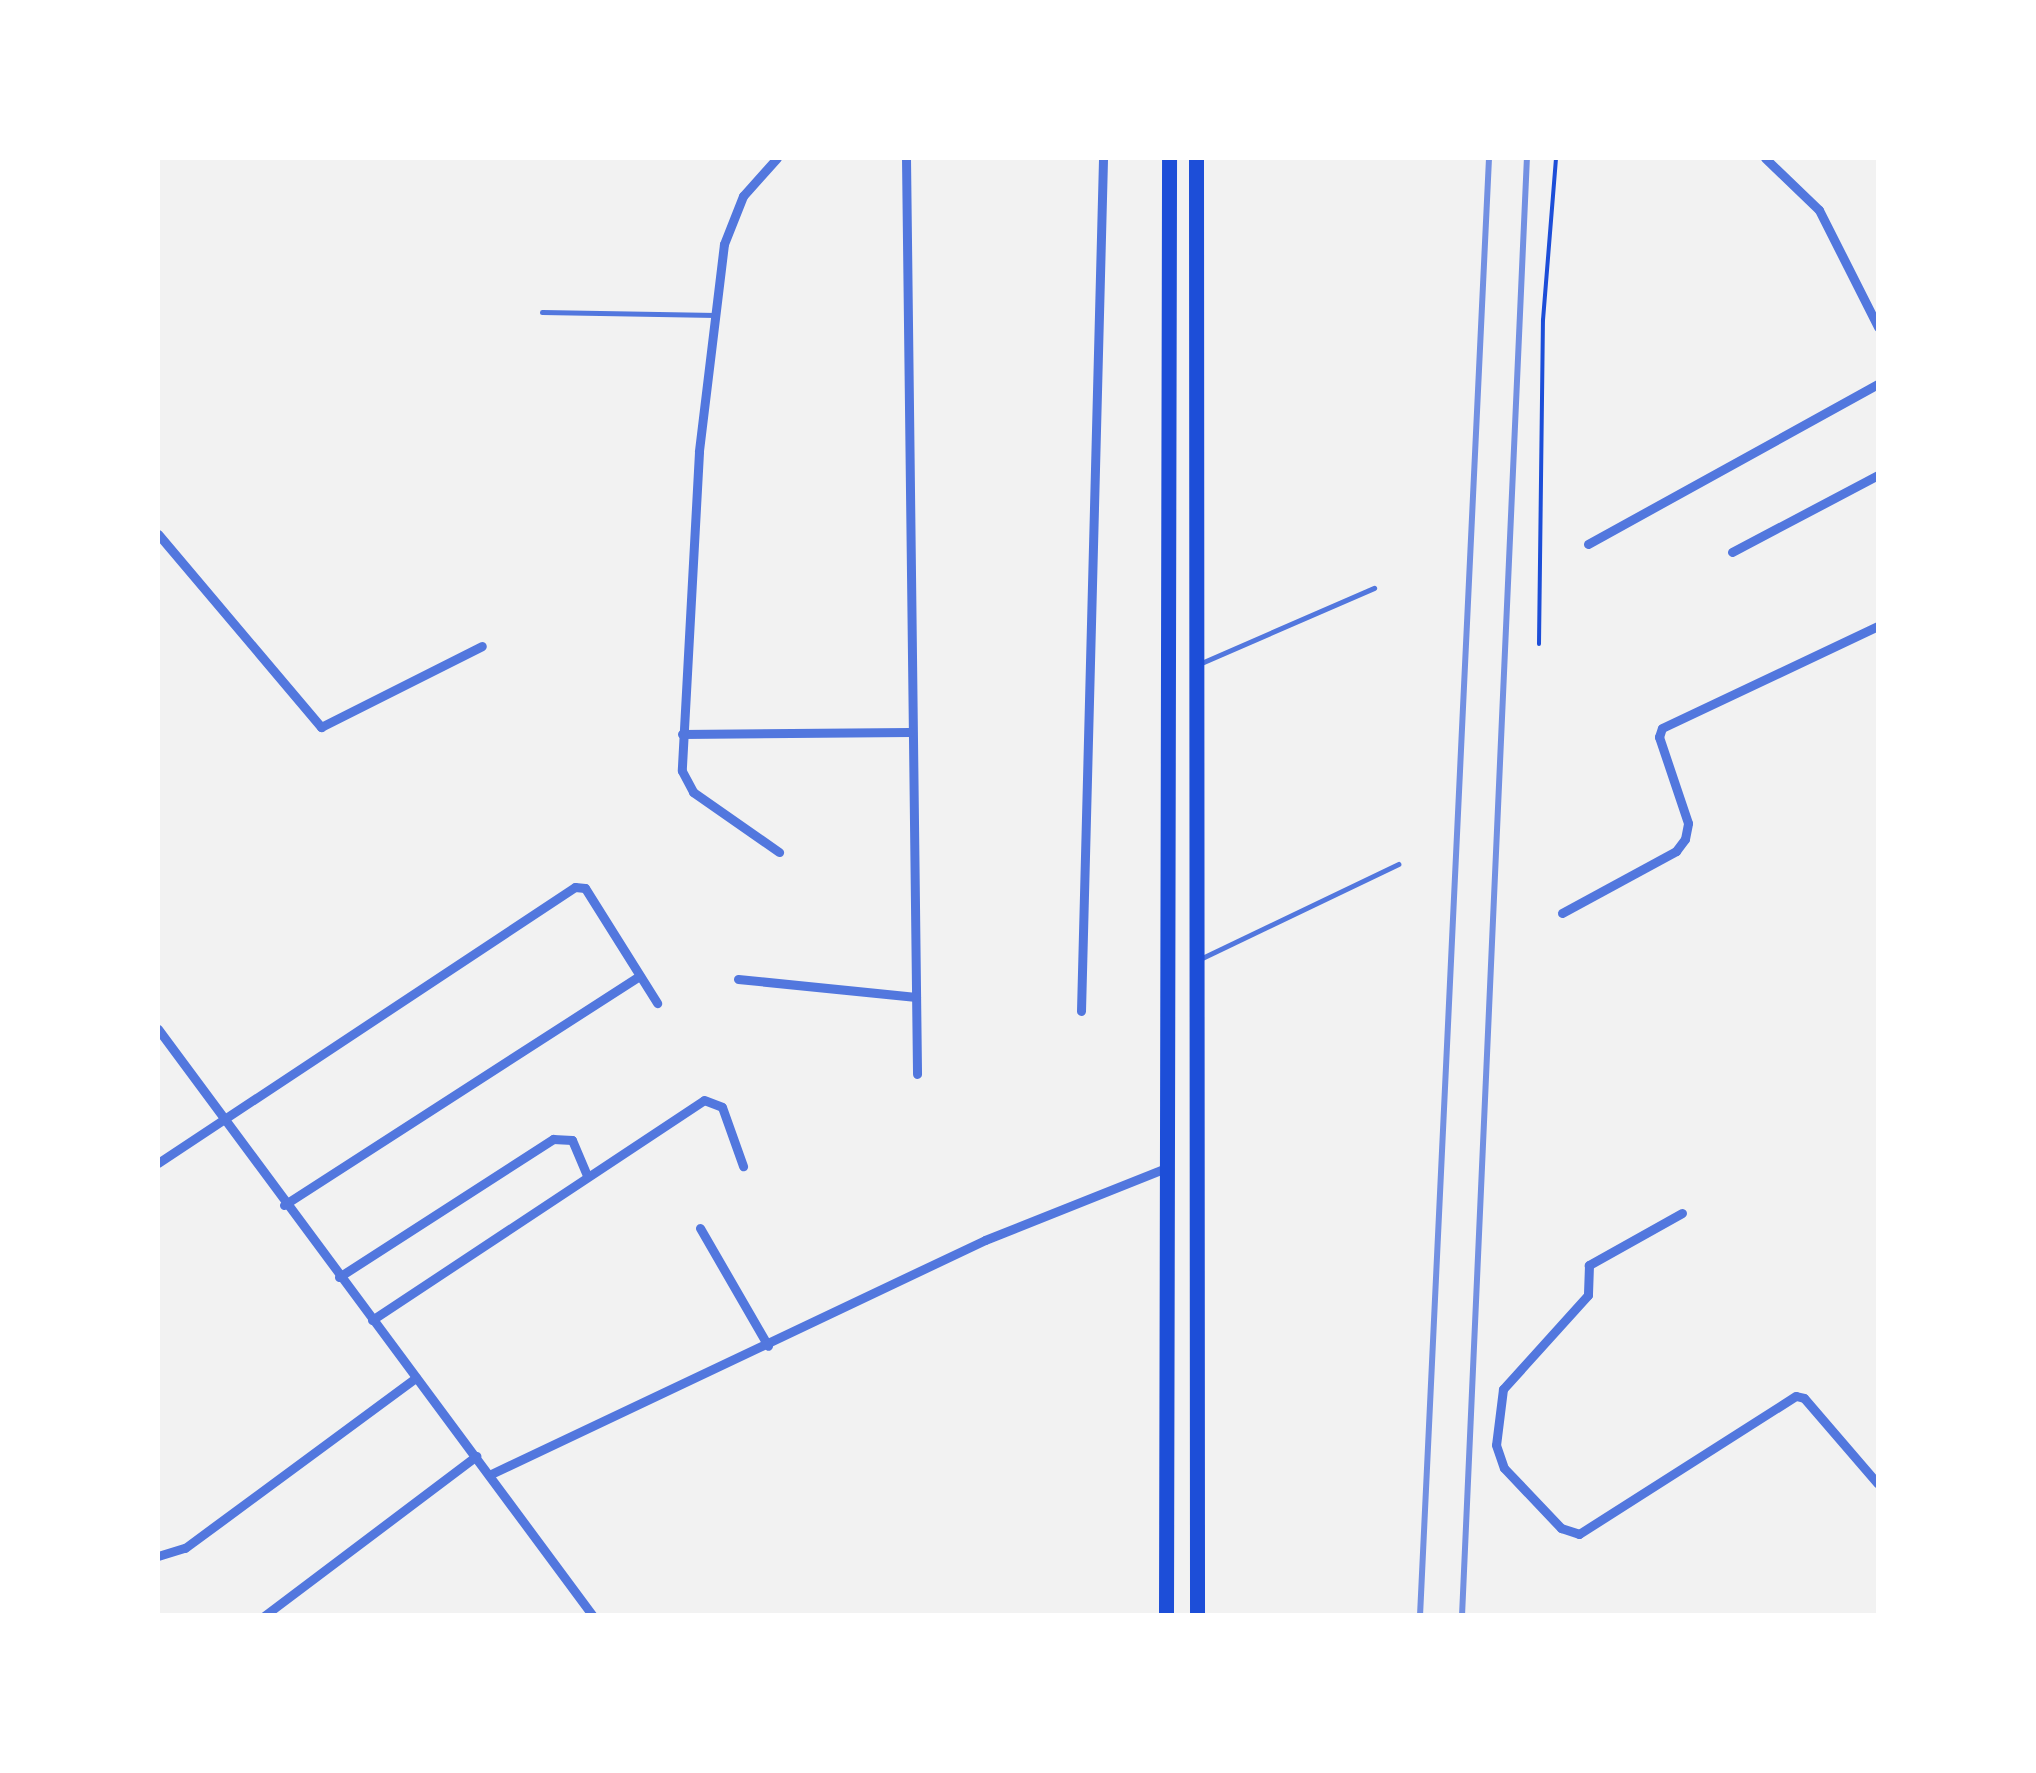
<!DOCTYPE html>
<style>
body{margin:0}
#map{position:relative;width:2036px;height:1773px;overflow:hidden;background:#f2f2f2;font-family:"Titillium Web",sans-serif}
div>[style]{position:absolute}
.path>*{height:4px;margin:-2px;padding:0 2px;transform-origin:2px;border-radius:2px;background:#1d4ed8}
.service>*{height:5px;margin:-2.5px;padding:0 2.5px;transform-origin:2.5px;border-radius:2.5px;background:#5277de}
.minor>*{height:9px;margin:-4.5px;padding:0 4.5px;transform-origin:4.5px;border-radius:4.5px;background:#5277de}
.trunk>*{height:15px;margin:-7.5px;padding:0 7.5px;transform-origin:7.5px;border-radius:7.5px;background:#1d4ed8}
.rail>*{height:6px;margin:-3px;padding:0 3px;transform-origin:3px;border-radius:3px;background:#7290e2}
span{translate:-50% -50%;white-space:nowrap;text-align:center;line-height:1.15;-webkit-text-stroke:8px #fff;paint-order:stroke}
.frame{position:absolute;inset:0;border:160px solid #fff;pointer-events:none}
</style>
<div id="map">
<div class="path">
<div style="left:1539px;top:644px;width:324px;rotate:-89.3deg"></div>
<div style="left:1543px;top:320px;width:163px;rotate:-85.4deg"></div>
</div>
<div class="service">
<div style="left:542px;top:312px;width:174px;rotate:1deg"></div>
<div style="left:1199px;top:664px;width:191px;rotate:-23.5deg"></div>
<div style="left:1200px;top:959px;width:220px;rotate:-25.6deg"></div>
</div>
<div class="minor">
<div style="left:777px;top:158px;width:51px;rotate:131.8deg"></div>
<div style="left:743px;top:196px;width:52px;rotate:111.6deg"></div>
<div style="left:724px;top:244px;width:209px;rotate:96.9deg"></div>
<div style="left:699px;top:452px;width:319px;rotate:93.1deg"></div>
<div style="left:682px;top:771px;width:24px;rotate:62deg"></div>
<div style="left:693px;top:792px;width:105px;rotate:34.9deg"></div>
<div style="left:906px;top:158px;width:916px;rotate:89.31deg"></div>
<div style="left:1765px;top:158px;width:75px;rotate:43.9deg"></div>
<div style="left:1819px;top:210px;width:131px;rotate:63.2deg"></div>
<div style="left:158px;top:534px;width:253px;rotate:49.8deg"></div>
<div style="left:321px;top:727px;width:180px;rotate:-26.7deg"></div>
<div style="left:1588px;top:544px;width:331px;rotate:-28.9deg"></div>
<div style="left:1732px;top:552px;width:165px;rotate:-27.8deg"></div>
<div style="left:682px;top:734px;width:228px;rotate:-0.5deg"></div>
<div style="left:1562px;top:913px;width:130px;rotate:-28.5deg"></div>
<div style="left:1676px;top:851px;width:15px;rotate:-53deg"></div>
<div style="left:1685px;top:839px;width:16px;rotate:-79deg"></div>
<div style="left:1688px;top:823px;width:91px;rotate:-108.6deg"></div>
<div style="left:1659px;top:737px;width:9px;rotate:-72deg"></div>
<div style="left:1662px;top:728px;width:239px;rotate:-25.3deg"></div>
<div style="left:738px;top:979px;width:179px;rotate:5.8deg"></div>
<div style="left:1081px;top:1011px;width:853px;rotate:-88.52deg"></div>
<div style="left:158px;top:1029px;width:731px;rotate:53.46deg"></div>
<div style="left:158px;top:1163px;width:500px;rotate:-33.5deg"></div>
<div style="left:575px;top:887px;width:10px;rotate:6deg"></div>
<div style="left:585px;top:888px;width:136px;rotate:57.9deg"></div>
<div style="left:284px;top:1205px;width:423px;rotate:-32.8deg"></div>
<div style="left:1682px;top:1213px;width:107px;rotate:150.8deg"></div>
<div style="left:1589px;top:1265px;width:30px;rotate:92deg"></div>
<div style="left:1588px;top:1295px;width:127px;rotate:132.1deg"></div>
<div style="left:1503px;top:1389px;width:56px;rotate:97.1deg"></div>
<div style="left:1496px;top:1445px;width:24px;rotate:71deg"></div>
<div style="left:1504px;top:1468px;width:83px;rotate:46.5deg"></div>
<div style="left:1561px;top:1528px;width:19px;rotate:18deg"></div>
<div style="left:1579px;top:1534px;width:257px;rotate:-32.5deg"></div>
<div style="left:1796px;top:1396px;width:8px;rotate:14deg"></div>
<div style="left:1804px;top:1398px;width:113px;rotate:49.3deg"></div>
<div style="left:700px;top:1228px;width:136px;rotate:60deg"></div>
<div style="left:339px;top:1277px;width:255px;rotate:-32.8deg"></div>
<div style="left:553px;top:1139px;width:19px;rotate:3deg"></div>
<div style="left:572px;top:1140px;width:39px;rotate:67deg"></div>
<div style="left:372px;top:1320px;width:398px;rotate:-33.5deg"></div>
<div style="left:704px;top:1100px;width:19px;rotate:21deg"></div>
<div style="left:722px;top:1107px;width:63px;rotate:70.4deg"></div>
<div style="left:489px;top:1475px;width:549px;rotate:-25.35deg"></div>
<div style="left:985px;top:1240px;width:197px;rotate:-21.7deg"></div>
<div style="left:158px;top:1556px;width:28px;rotate:-17deg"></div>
<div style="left:185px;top:1548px;width:287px;rotate:-36.4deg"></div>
<div style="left:264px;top:1616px;width:266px;rotate:-37deg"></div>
</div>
<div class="trunk">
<div style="left:1196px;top:158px;width:1458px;rotate:89.96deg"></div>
<div style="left:1166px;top:1616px;width:1458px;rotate:-89.88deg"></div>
</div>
<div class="rail">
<div style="left:1420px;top:1616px;width:1460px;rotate:-87.29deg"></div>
<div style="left:1462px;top:1616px;width:1459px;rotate:-87.45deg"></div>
</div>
<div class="frame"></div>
</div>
